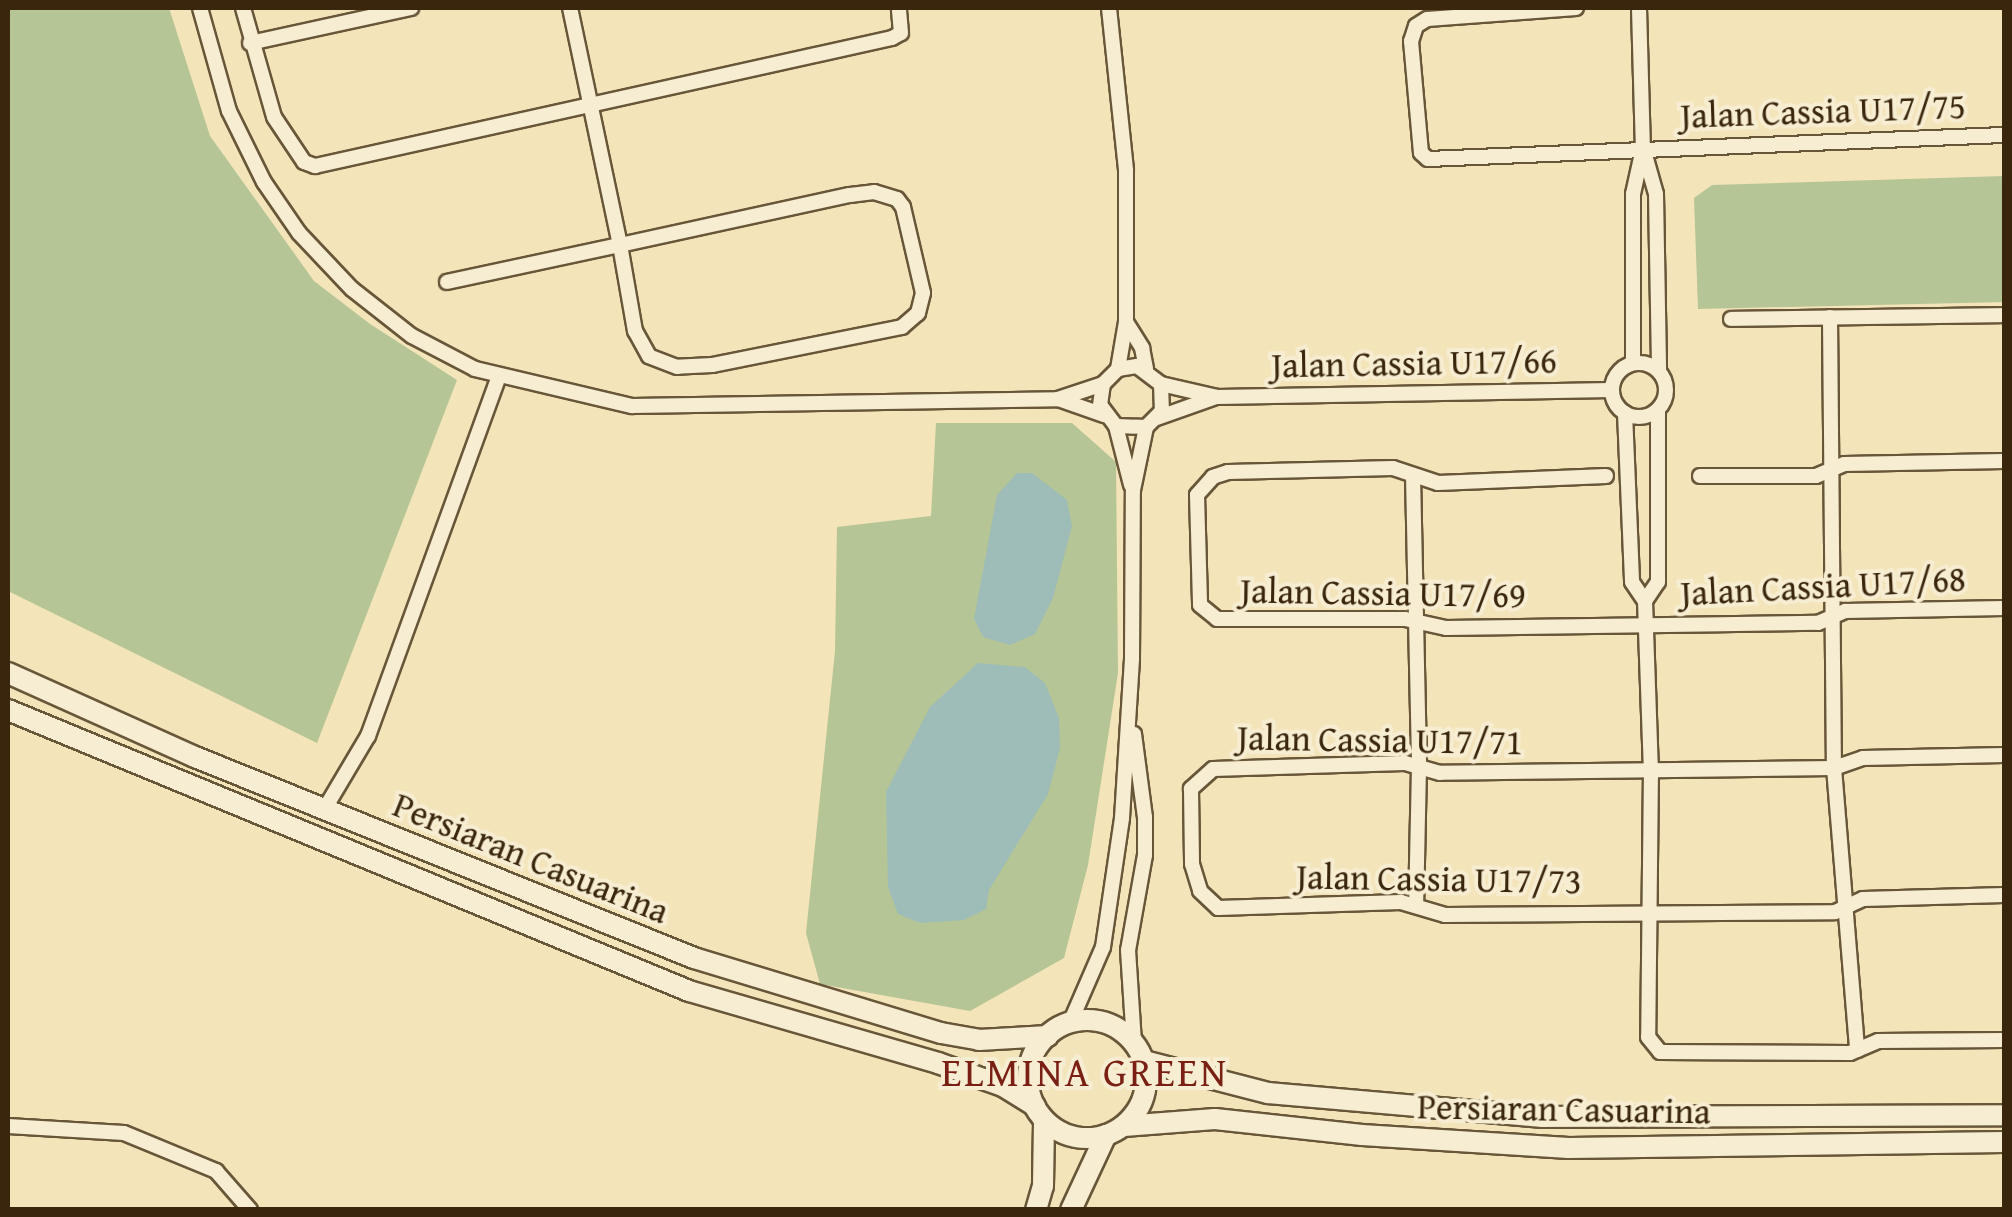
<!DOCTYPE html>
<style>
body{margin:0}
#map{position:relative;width:2012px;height:1217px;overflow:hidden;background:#f3e4ba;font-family:"Gentium Book Plus",serif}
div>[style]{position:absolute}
.green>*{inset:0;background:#b5c595}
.water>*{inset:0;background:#9ebcb8}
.roads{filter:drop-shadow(2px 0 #685638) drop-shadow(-2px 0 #685638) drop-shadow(0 2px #685638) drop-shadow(0 -2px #685638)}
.street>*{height:14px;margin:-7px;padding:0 7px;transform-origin:7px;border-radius:7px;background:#f7edd2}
.street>.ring{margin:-7px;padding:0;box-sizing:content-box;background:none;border:14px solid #f7edd2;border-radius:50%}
.secondary>*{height:20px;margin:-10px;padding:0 10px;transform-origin:10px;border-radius:10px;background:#f7edd2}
.secondary>.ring{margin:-10px;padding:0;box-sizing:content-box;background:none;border:20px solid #f7edd2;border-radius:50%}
span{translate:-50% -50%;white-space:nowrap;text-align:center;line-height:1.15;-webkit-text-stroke:8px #f7edd2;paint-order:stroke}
.street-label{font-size:35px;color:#39260d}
.quarter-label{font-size:40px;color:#7a1f14;letter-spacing:2.5px}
.frame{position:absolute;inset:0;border:10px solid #39260d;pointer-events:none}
</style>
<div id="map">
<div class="green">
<div style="clip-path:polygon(8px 8px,169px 8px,210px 136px,314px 281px,370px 324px,457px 380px,317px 743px,8px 591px)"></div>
<div style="clip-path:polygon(2004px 176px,2004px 302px,1698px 309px,1694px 198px,1712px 185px)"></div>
<div style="clip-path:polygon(936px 423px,1072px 423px,1116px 462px,1118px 673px,1088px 865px,1064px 958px,970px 1011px,820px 984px,806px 933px,835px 651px,837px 527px,931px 516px)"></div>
</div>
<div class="water">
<div style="clip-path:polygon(1017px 473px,1032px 473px,1067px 500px,1072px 526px,1053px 598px,1035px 634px,1010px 645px,983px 637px,974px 619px,997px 495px)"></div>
<div style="clip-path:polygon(978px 663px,1025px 667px,1045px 683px,1059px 718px,1060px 748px,1048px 794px,989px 890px,986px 909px,964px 920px,920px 923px,898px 914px,888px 887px,886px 792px,930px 707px)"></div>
</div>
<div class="roads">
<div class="street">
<div style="left:200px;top:8px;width:107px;rotate:74.3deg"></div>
<div style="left:229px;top:111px;width:79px;rotate:63.8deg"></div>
<div style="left:264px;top:182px;width:62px;rotate:55.5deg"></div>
<div style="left:299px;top:233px;width:77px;rotate:46.6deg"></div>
<div style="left:352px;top:289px;width:76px;rotate:38.1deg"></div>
<div style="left:412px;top:336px;width:71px;rotate:27.6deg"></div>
<div style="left:475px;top:369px;width:161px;rotate:13.3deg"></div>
<div style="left:632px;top:406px;width:426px;rotate:-0.9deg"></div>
<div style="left:1058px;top:399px;width:47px;rotate:-18.4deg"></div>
<div style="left:1103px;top:384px;width:21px;rotate:-45deg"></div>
<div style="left:1118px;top:369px;width:19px;rotate:-9deg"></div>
<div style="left:1137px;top:366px;width:30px;rotate:37deg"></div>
<div style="left:1161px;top:384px;width:27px;rotate:88deg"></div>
<div style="left:1162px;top:411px;width:23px;rotate:135deg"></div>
<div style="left:1146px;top:427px;width:30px;rotate:-178deg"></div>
<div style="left:1116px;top:426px;width:26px;rotate:-127deg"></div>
<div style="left:1100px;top:405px;width:21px;rotate:-82deg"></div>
<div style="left:243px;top:8px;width:113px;rotate:74.1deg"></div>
<div style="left:274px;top:117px;width:54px;rotate:56.3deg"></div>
<div style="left:304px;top:162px;width:12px;rotate:20deg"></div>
<div style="left:315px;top:166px;width:591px;rotate:-12.51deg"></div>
<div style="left:892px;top:38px;width:10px;rotate:-29deg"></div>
<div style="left:901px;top:33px;width:25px;rotate:-95deg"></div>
<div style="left:1109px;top:8px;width:164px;rotate:84deg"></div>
<div style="left:1126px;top:171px;width:151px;rotate:90deg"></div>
<div style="left:1126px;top:322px;width:48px;rotate:99.7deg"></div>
<div style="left:1576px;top:8px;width:149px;rotate:175.8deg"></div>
<div style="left:1427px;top:19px;width:13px;rotate:148deg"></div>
<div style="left:1416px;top:26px;width:16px;rotate:108deg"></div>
<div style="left:1411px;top:41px;width:112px;rotate:84.9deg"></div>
<div style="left:1421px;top:153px;width:9px;rotate:41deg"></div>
<div style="left:1428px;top:159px;width:576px;rotate:-2.39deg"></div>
<div style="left:1639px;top:8px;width:140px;rotate:88.4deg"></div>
<div style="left:1643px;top:148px;width:48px;rotate:74.2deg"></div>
<div style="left:1656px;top:194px;width:176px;rotate:89deg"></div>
<div style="left:250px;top:43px;width:165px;rotate:-12.3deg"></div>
<div style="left:447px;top:282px;width:177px;rotate:-12.1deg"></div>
<div style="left:620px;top:245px;width:235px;rotate:-12.3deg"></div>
<div style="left:850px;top:195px;width:24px;rotate:-7deg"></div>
<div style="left:874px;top:192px;width:24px;rotate:17deg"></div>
<div style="left:897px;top:199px;width:10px;rotate:53deg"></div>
<div style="left:903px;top:207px;width:88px;rotate:76.9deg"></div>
<div style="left:923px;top:293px;width:21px;rotate:104deg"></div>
<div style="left:918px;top:313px;width:21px;rotate:139deg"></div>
<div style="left:902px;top:327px;width:194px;rotate:168.7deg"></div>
<div style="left:712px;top:365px;width:35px;rotate:177deg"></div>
<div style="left:677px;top:367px;width:30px;rotate:-159deg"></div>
<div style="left:649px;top:356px;width:29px;rotate:-119deg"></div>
<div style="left:635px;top:331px;width:87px;rotate:-99.9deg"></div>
<div style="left:620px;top:245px;width:242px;rotate:-101.9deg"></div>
<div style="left:1830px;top:317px;width:451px;rotate:89.5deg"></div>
<div style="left:1834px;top:768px;width:283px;rotate:85.3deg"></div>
<div style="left:1731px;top:319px;width:273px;rotate:-0.8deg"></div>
<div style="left:1126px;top:322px;width:31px;rotate:58deg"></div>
<div style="left:1142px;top:348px;width:21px;rotate:79deg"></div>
<div class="ring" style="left:1612px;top:363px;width:40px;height:40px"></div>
<div style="left:1633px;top:363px;width:169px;rotate:-90deg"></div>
<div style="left:1633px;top:194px;width:42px;rotate:-77.6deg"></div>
<div style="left:1161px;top:384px;width:57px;rotate:13.1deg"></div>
<div style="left:1217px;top:397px;width:395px;rotate:-1deg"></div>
<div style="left:1058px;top:399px;width:49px;rotate:19.2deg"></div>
<div style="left:1625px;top:413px;width:169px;rotate:87.6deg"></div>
<div style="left:1632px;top:582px;width:23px;rotate:56deg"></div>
<div style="left:1645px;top:601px;width:168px;rotate:88deg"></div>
<div style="left:1651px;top:769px;width:268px;rotate:90.6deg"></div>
<div style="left:1648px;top:1037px;width:19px;rotate:51deg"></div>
<div style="left:1660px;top:1052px;width:190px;rotate:0.3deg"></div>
<div style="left:1850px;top:1053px;width:30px;rotate:-23deg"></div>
<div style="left:1878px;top:1041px;width:126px;rotate:-0.5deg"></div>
<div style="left:1157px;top:418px;width:63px;rotate:-19.6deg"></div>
<div style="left:1116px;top:426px;width:61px;rotate:75.7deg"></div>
<div style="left:1413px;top:475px;width:292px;rotate:88.8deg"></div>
<div style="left:1419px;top:767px;width:139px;rotate:91.2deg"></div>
<div style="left:1606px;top:476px;width:168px;rotate:177.6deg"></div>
<div style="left:1438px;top:483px;width:47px;rotate:-161.6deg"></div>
<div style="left:1393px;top:468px;width:165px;rotate:178.6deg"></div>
<div style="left:1228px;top:472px;width:16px;rotate:162deg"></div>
<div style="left:1213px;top:477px;width:24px;rotate:132deg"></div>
<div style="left:1197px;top:495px;width:110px;rotate:88.4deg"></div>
<div style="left:1200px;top:605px;width:22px;rotate:39deg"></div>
<div style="left:1217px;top:619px;width:188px"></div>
<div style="left:1405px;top:619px;width:42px;rotate:12.4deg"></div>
<div style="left:1446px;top:628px;width:372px;rotate:-0.8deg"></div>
<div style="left:1818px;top:623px;width:30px;rotate:-24deg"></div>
<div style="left:1845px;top:611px;width:159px;rotate:-1.1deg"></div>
<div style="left:1700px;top:476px;width:116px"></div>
<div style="left:1816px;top:476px;width:30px;rotate:-23deg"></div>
<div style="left:1844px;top:464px;width:160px;rotate:-1.1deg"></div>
<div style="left:1645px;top:601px;width:23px;rotate:-56deg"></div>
<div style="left:1658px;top:582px;width:172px;rotate:-90deg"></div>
<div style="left:1134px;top:734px;width:84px;rotate:82.5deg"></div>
<div style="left:1145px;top:817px;width:38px;rotate:90deg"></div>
<div style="left:1145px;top:855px;width:97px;rotate:100.1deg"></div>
<div style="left:1128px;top:950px;width:93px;rotate:86.3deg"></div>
<div style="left:2004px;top:755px;width:141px;rotate:178.8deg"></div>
<div style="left:1863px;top:758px;width:31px;rotate:161deg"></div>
<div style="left:1834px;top:768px;width:394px;rotate:179.3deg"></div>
<div style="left:1440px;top:773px;width:37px;rotate:-164deg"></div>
<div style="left:1404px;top:763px;width:191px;rotate:178.2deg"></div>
<div style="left:1213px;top:769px;width:30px;rotate:138deg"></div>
<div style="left:1191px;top:789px;width:75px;rotate:89.2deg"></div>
<div style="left:1192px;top:864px;width:28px;rotate:73deg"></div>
<div style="left:1200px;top:891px;width:25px;rotate:43deg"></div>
<div style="left:1218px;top:908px;width:183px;rotate:-1.9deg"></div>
<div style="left:1401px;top:902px;width:46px;rotate:16.5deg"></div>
<div style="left:1445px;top:915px;width:390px;rotate:-0.4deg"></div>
<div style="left:1835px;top:912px;width:31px;rotate:-25deg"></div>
<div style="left:1863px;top:899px;width:141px;rotate:-1.6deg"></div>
<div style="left:324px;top:810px;width:86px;rotate:-59.3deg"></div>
<div style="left:368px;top:736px;width:382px;rotate:-70deg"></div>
<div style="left:1070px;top:1023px;width:83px;rotate:-66.5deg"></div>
<div style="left:1103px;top:947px;width:130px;rotate:-81.6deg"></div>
<div style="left:1122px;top:818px;width:159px;rotate:-86.4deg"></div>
<div style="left:1132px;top:659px;width:169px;rotate:-89.7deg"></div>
<div style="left:1133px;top:490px;width:64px;rotate:-78.3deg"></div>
<div style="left:8px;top:1126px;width:116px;rotate:3.5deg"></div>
<div style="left:124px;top:1133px;width:100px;rotate:22.4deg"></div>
<div style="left:216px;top:1171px;width:52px;rotate:48.9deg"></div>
</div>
<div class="secondary">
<div style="left:8px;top:673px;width:205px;rotate:24.2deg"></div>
<div style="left:195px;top:757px;width:538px;rotate:21.94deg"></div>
<div style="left:694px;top:958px;width:258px;rotate:16.9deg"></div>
<div style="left:941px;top:1033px;width:39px;rotate:10deg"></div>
<div style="left:979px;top:1040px;width:69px;rotate:-3.3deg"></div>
<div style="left:8px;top:710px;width:737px;rotate:22.42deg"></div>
<div style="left:689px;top:991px;width:259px;rotate:16.1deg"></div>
<div style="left:938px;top:1063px;width:69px;rotate:19.5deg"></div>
<div style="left:1003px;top:1086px;width:38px;rotate:32deg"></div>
<div class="ring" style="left:1028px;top:1020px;width:98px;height:98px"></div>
<div style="left:1144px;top:1061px;width:128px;rotate:14.5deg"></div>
<div style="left:1268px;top:1093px;width:276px;rotate:5deg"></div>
<div style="left:1543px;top:1117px;width:461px;rotate:-0.2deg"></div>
<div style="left:1124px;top:1126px;width:91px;rotate:-4.4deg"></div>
<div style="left:1215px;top:1119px;width:148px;rotate:6.2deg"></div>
<div style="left:1362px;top:1135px;width:207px;rotate:3.6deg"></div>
<div style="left:1569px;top:1148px;width:435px;rotate:-0.8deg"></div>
<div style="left:1036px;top:1210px;width:25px;rotate:-74deg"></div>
<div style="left:1043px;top:1186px;width:66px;rotate:-89.1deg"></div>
<div style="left:1071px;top:1210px;width:83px;rotate:-65deg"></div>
</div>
</div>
<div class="street-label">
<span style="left:1823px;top:111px;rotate:-2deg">Jalan Cassia U17/75</span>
<span style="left:1414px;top:363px;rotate:-1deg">Jalan Cassia U17/66</span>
<span style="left:1823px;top:586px;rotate:-3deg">Jalan Cassia U17/68</span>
<span style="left:1383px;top:593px;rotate:1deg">Jalan Cassia U17/69</span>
<span style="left:1380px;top:740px;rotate:1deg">Jalan Cassia U17/71</span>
<span style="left:531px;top:858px;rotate:22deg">Persiaran Casuarina</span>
<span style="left:1439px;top:879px;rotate:1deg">Jalan Cassia U17/73</span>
<span style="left:1564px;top:1109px;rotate:1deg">Persiaran Casuarina</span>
</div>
<div class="quarter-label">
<span style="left:1085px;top:1072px">ELMINA GREEN</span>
</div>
<div class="frame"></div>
</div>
